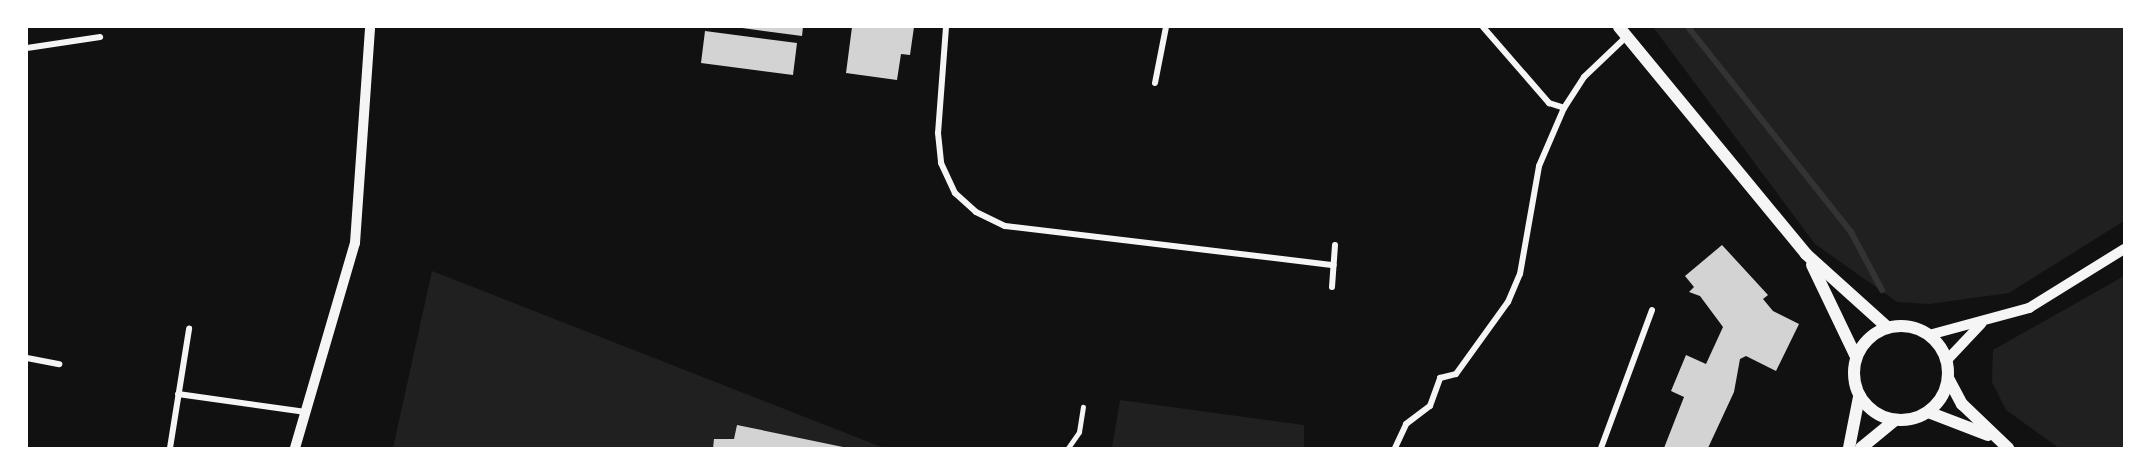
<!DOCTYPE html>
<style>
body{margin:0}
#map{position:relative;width:2151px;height:475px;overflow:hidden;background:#111;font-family:"Sofia Sans Condensed",sans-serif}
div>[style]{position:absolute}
.green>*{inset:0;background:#202020}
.stream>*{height:6px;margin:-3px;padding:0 3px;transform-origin:3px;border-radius:3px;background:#333}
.building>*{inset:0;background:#d3d3d3}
.service>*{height:4.5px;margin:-2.25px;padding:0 2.25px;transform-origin:2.25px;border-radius:2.25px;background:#f5f5f5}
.minor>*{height:6px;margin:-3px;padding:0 3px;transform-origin:3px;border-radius:3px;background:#f5f5f5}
.tertiary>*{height:10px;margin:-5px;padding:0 5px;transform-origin:5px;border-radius:5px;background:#f5f5f5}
.secondary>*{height:12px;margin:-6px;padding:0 6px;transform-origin:6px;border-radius:6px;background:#f5f5f5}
.secondary>.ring{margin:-6px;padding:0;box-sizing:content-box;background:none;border:12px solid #f5f5f5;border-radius:50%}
span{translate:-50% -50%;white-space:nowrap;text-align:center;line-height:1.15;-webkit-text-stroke:4.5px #fff;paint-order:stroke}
.frame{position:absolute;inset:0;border:28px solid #fff;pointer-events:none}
</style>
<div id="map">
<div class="green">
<div style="clip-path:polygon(1653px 27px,2124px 27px,2124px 221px,2009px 293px,1929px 304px,1897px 302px,1815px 244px)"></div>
<div style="clip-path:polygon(432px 271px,879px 446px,885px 448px,393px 448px)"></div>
<div style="clip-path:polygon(2124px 276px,2124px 448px,2059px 448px,2006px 410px,1992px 382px,1993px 350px)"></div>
<div style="clip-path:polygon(1120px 400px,1304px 425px,1304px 448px,1112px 448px)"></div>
</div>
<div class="stream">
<div style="left:1688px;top:27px;width:262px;rotate:51.5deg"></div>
<div style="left:1851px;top:232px;width:66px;rotate:61.9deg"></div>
</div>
<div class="building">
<div style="clip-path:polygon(735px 27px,803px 27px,802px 36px)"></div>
<div style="clip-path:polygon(852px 27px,914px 27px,910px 55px,901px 54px,897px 80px,846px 73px)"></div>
<div style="clip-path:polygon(705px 31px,797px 43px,793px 75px,701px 63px)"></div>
<div style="clip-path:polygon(1722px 245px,1768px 295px,1763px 299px,1773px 311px,1799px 324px,1776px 371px,1746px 356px,1740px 359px,1734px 392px,1708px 448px,1664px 448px,1684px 397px,1671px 391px,1686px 355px,1706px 364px,1723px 327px,1700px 296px,1689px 292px,1694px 287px,1685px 276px)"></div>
<div style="clip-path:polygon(737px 425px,843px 447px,843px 448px,713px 448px,714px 439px,734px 439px)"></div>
</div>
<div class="service">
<div style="left:1068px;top:448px;width:19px;rotate:-55deg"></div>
<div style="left:1079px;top:432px;width:25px;rotate:-81deg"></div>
</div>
<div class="minor">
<div style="left:946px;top:27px;width:106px;rotate:94.3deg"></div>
<div style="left:938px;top:133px;width:30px;rotate:84deg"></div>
<div style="left:941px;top:163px;width:33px;rotate:65deg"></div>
<div style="left:955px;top:193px;width:28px;rotate:42deg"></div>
<div style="left:976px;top:212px;width:32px;rotate:26deg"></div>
<div style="left:1005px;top:226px;width:331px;rotate:6.8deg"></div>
<div style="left:1483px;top:27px;width:101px;rotate:49deg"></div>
<div style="left:1549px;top:103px;width:16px;rotate:18deg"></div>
<div style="left:27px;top:48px;width:74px;rotate:-8.6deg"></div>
<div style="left:1155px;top:83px;width:57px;rotate:-78.9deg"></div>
<div style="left:1332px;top:287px;width:42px;rotate:-85.9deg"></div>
<div style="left:27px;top:358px;width:33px;rotate:11deg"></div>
<div style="left:178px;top:394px;width:129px;rotate:8deg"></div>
<div style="left:170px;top:448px;width:121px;rotate:-80.9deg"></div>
<div style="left:1395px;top:448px;width:26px;rotate:-65deg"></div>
<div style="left:1406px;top:424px;width:30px;rotate:-37deg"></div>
<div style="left:1430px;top:406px;width:30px;rotate:-70deg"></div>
<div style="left:1440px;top:378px;width:16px;rotate:-14deg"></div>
<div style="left:1456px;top:374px;width:89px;rotate:-54.2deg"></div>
<div style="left:1508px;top:302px;width:30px;rotate:-67deg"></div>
<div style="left:1520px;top:274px;width:110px;rotate:-80deg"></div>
<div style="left:1539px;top:166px;width:63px;rotate:-66.7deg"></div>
<div style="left:1564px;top:108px;width:37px;rotate:-57deg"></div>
<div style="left:1584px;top:77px;width:58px;rotate:-43.6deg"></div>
<div style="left:1601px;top:448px;width:147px;rotate:-69.7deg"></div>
</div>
<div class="tertiary">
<div style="left:1929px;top:335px;width:104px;rotate:-15.1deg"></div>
<div style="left:2029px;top:308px;width:112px;rotate:-31.8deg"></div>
<div style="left:1947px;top:360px;width:50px;rotate:-46.6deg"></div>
<div style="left:295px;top:448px;width:214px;rotate:-73.7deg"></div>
<div style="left:355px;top:243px;width:217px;rotate:-86deg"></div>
</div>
<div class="secondary">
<div style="left:1619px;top:27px;width:294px;rotate:50.5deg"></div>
<div style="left:1806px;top:254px;width:109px;rotate:42deg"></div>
<div style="left:1812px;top:265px;width:102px;rotate:64.4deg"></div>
<div class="ring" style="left:1854px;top:326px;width:82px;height:82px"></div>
<div style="left:1948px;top:378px;width:30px;rotate:62deg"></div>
<div style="left:1962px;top:404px;width:64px;rotate:43.7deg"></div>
<div style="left:1928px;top:412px;width:64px;rotate:21deg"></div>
<div style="left:1849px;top:448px;width:52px;rotate:-78.9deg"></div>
<div style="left:1861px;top:448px;width:44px;rotate:-39.5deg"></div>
</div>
<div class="frame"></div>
</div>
